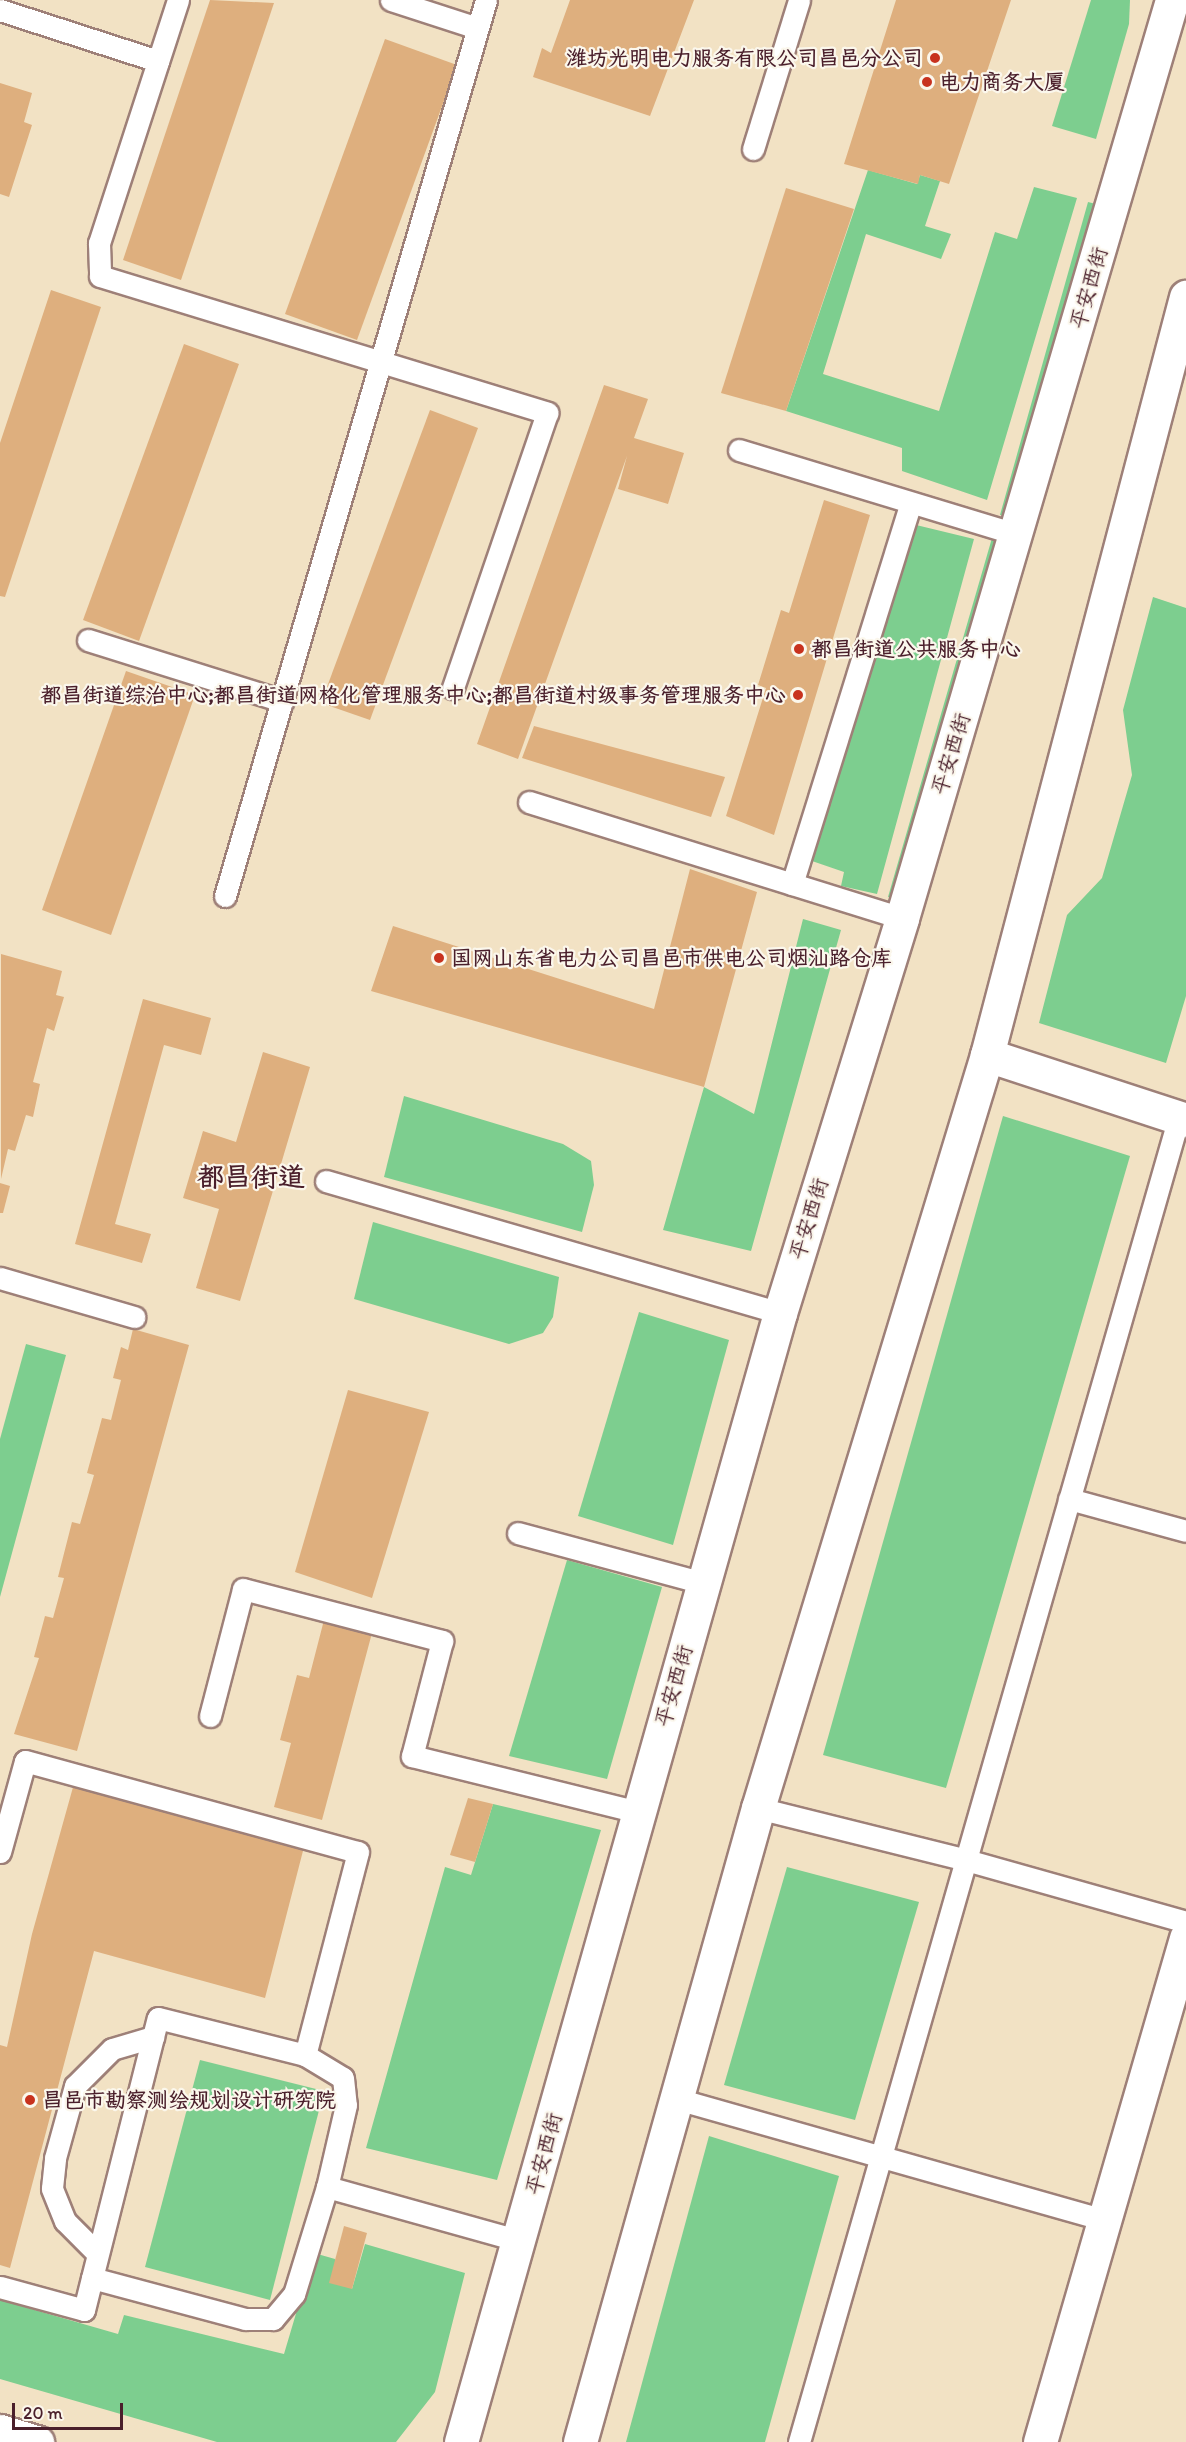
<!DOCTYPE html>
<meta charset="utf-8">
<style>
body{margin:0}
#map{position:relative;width:1186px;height:2442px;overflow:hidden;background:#f2e2c4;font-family:Itim,"LXGW WenKai TC",sans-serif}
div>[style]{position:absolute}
.green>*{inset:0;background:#7dce8f}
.building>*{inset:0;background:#deaf7e}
.roads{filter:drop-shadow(2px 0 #9e8078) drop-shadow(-2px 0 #9e8078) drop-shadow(0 2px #9e8078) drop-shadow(0 -2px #9e8078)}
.lane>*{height:21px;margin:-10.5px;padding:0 10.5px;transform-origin:10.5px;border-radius:10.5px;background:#fff}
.street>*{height:33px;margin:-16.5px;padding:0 16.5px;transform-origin:16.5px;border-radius:16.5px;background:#fff}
.secondary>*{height:33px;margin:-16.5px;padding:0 16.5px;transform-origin:16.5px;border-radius:16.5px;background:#fff}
.primary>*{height:33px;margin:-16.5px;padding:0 16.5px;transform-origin:16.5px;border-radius:16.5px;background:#fff}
.dots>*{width:16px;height:16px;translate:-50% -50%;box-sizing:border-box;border:3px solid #fbf7ec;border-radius:50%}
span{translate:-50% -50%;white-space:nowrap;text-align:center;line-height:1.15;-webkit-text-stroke:4.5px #fbf7ec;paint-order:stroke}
.poi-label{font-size:21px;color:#4a1f2b;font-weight:700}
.right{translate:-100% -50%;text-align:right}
.left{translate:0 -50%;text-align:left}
.street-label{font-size:21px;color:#4a1f2b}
.district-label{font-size:27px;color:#4a1f2b;font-weight:700}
.scale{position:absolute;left:12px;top:2403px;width:111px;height:27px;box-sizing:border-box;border:3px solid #4a1f2b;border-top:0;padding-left:8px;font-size:18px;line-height:21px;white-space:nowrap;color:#4a1f2b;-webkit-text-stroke:4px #fbf7ec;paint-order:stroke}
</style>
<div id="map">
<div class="green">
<div style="clip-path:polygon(1091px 0,1130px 0,1129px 24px,1096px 139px,1052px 126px)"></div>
<div style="clip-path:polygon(868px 170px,917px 184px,920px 175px,940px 181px,925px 226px,951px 234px,941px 259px,866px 234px,823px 374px,939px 411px,995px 232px,1017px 239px,1034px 187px,1077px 198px,987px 500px,902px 471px,902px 448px,786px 411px)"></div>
<div style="clip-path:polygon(1088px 202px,1100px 205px,1012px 518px,1000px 515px)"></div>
<div style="clip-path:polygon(912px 524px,974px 539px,877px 894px,841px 886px,844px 872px,812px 861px)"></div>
<div style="clip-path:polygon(992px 538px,1004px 540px,897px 899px,888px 897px)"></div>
<div style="clip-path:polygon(1153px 597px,1186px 608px,1186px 996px,1166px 1063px,1039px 1023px,1067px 915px,1102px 878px,1132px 775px,1123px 710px)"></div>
<div style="clip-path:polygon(803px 919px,841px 930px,751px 1251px,663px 1230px,704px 1087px,754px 1114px)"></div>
<div style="clip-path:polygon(404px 1096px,563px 1144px,591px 1161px,594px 1185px,582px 1232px,384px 1177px)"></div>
<div style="clip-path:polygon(1003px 1116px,1130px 1156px,946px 1788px,823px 1755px)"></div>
<div style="clip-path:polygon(373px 1222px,559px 1277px,553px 1317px,543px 1333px,509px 1344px,354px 1299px)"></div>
<div style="clip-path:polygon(639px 1312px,729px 1340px,673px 1545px,578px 1516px)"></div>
<div style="clip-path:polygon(26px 1344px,66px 1355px,0 1597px,0 1439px)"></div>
<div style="clip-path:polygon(567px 1560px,662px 1587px,607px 1779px,509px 1756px)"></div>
<div style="clip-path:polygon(493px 1804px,601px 1830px,497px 2180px,366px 2148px,445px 1867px,471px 1875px)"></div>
<div style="clip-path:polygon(787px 1867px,919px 1902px,855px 2120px,724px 2085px)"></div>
<div style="clip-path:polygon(200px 2060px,324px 2091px,270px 2300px,145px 2267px)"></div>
<div style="clip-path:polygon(709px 2136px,839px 2176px,765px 2442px,626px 2442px)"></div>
<div style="clip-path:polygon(365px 2244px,465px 2273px,435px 2392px,396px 2442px,217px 2442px,0 2379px,0 2300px,118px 2334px,124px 2315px,284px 2354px,314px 2253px,335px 2259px,352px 2289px)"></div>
</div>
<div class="building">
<div style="clip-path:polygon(210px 0,274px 3px,181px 280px,123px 260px)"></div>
<div style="clip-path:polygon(570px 0,694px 0,650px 116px,533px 77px,542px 48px,551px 53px)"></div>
<div style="clip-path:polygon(896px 0,1011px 0,949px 184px,920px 175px,918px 184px,844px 164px)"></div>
<div style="clip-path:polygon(385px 39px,457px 65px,357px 340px,285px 314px)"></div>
<div style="clip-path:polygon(0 83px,32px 93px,24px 122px,32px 125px,9px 197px,0 194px)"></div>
<div style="clip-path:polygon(786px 188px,854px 209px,786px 411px,721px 393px)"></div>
<div style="clip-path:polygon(51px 290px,101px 307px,5px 597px,0 596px,0 443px)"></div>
<div style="clip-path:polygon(184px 344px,239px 364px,139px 641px,83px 620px)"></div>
<div style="clip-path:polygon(604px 385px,648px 399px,634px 438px,684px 453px,668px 504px,618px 489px,627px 456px,518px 759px,477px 744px)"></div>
<div style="clip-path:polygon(430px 410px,478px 428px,370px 720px,321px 703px)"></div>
<div style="clip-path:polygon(824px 500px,870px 515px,774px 835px,726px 816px,766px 688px,758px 685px,781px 610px,789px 613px)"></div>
<div style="clip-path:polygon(126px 671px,195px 695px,111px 935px,42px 910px)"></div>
<div style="clip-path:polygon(534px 726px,725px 777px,711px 817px,522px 758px)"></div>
<div style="clip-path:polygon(690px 869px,757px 892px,704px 1087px,371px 991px,393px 926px,654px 1009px)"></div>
<div style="clip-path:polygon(1px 954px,62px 971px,56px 995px,64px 997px,54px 1031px,47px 1028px,33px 1082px,40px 1084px,33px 1117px,26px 1115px,15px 1151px,8px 1149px,1px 1179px)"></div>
<div style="clip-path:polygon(143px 999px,211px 1018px,201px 1055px,164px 1045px,115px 1224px,151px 1234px,142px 1263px,75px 1244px)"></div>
<div style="clip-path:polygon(263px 1052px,310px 1067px,240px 1301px,196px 1288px,219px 1209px,183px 1198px,203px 1131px,236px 1142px)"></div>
<div style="clip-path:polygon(0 1183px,10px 1186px,3px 1213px,0 1213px)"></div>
<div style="clip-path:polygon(133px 1329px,189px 1345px,77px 1751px,14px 1734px,39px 1658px,34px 1657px,45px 1616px,53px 1618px,64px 1578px,58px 1577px,72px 1522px,80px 1524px,94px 1475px,87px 1473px,102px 1418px,111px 1420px,121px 1380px,113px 1378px,121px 1347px,128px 1350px)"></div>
<div style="clip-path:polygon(348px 1390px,429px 1412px,372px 1598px,295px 1572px)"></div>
<div style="clip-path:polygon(324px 1620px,372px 1633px,322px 1820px,274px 1807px,291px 1743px,280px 1740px,297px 1675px,309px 1678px)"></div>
<div style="clip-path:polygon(75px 1780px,304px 1847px,265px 1998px,94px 1951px,10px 2268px,0 2265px,0 2045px,7px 2047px,32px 1934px)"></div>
<div style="clip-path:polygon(468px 1798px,493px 1804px,475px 1862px,450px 1855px)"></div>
<div style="clip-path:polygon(344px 2226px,367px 2233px,352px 2289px,329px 2283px)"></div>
</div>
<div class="roads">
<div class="lane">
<div style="left:178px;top:0;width:256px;rotate:108deg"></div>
<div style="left:99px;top:243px;width:33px;rotate:88deg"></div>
<div style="left:100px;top:276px;width:468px;rotate:17deg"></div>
<div style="left:547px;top:413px;width:291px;rotate:108.9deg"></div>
<div style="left:391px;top:0;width:90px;rotate:18deg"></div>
<div style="left:0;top:10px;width:166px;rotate:17.9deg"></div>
<div style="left:753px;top:149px;width:156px;rotate:-72.8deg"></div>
<div style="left:739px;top:450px;width:289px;rotate:16.9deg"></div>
<div style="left:88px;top:640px;width:204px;rotate:17.4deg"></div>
<div style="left:529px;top:802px;width:391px;rotate:17.3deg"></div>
<div style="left:792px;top:884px;width:399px;rotate:-72.7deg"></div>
<div style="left:225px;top:896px;width:933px;rotate:-73.76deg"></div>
<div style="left:326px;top:1181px;width:473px;rotate:16.2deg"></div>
<div style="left:0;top:1278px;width:140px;rotate:16.2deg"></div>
<div style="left:1069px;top:1499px;width:121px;rotate:15.3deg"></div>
<div style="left:518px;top:1533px;width:192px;rotate:15.1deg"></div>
<div style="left:210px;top:1716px;width:131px;rotate:-75.4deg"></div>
<div style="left:243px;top:1589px;width:206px;rotate:14.6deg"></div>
<div style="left:442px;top:1641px;width:119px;rotate:104.6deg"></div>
<div style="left:412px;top:1756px;width:233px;rotate:13.9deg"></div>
<div style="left:758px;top:1808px;width:214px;rotate:14deg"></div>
<div style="left:966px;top:1860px;width:229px;rotate:15.7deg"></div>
<div style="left:0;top:1852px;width:94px;rotate:-74.6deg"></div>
<div style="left:25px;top:1761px;width:345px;rotate:15.3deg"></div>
<div style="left:358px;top:1852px;width:210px;rotate:104.6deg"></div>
<div style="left:158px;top:2018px;width:152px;rotate:14.1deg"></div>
<div style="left:305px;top:2055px;width:44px;rotate:31.2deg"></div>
<div style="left:343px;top:2078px;width:27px;rotate:84deg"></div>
<div style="left:346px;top:2105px;width:84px;rotate:103deg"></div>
<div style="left:327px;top:2187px;width:112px;rotate:107.1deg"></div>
<div style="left:294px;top:2294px;width:33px;rotate:130deg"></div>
<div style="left:273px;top:2319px;width:28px;rotate:180deg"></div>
<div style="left:245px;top:2319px;width:158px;rotate:-165deg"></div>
<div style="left:92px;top:2278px;width:268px;rotate:-75.8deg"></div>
<div style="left:677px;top:2099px;width:444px;rotate:15.8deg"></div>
<div style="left:327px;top:2187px;width:201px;rotate:15.6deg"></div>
<div style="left:97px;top:2253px;width:45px;rotate:-135deg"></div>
<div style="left:65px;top:2221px;width:35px;rotate:-112deg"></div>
<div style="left:52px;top:2188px;width:30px;rotate:-84deg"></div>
<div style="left:55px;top:2158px;width:75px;rotate:-74.5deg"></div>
<div style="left:75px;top:2086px;width:52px;rotate:-45deg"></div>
<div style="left:112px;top:2049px;width:43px;rotate:-16.3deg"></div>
<div style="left:0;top:2287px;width:87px;rotate:15.3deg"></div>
<div style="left:84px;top:2310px;width:33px;rotate:-76deg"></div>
<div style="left:799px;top:2442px;width:1378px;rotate:-74deg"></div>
</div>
<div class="street">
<div style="left:987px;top:1055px;width:209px;rotate:18.1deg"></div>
<div style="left:1040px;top:2442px;width:525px;rotate:-73.84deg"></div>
</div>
<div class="secondary">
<div style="left:0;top:2431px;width:39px;rotate:17deg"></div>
</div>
<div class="primary">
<div style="left:461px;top:2442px;width:1173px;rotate:-74.22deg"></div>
<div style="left:780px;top:1313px;width:413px;rotate:-72.8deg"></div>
<div style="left:902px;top:918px;width:957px;rotate:-73.61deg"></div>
<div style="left:580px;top:2442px;width:659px;rotate:-74.32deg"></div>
<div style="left:758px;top:1808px;width:787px;rotate:-73.08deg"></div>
<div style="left:987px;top:1055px;width:784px;rotate:-75.29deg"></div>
</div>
</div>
<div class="dots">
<div style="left:935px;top:58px;background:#c8321e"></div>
<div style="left:927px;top:82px;background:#c8321e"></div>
<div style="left:799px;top:649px;background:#c8321e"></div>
<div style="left:798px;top:695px;background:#c8321e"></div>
<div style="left:439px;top:958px;background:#c8321e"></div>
<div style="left:30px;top:2100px;background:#c8321e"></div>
</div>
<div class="poi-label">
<span class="right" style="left:923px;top:58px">潍坊光明电力服务有限公司昌邑分公司</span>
<span class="left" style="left:939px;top:82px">电力商务大厦</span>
<span class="left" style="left:811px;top:649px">都昌街道公共服务中心</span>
<span class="right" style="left:786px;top:695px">都昌街道综治中心;都昌街道网格化管理服务中心;都昌街道村级事务管理服务中心</span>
<span class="left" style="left:451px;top:958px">国网山东省电力公司昌邑市供电公司烟汕路仓库</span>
<span class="left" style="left:42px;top:2100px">昌邑市勘察测绘规划设计研究院</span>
</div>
<div class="street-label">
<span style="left:1089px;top:288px;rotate:-74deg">平安西街</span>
<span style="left:951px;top:754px;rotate:-73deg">平安西街</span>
<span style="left:809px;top:1219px;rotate:-73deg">平安西街</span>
<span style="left:674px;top:1686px;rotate:-74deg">平安西街</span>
<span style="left:544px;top:2154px;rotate:-75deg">平安西街</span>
</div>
<div class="district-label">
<span style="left:251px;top:1177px">都昌街道</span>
</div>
<div class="scale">20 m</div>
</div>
